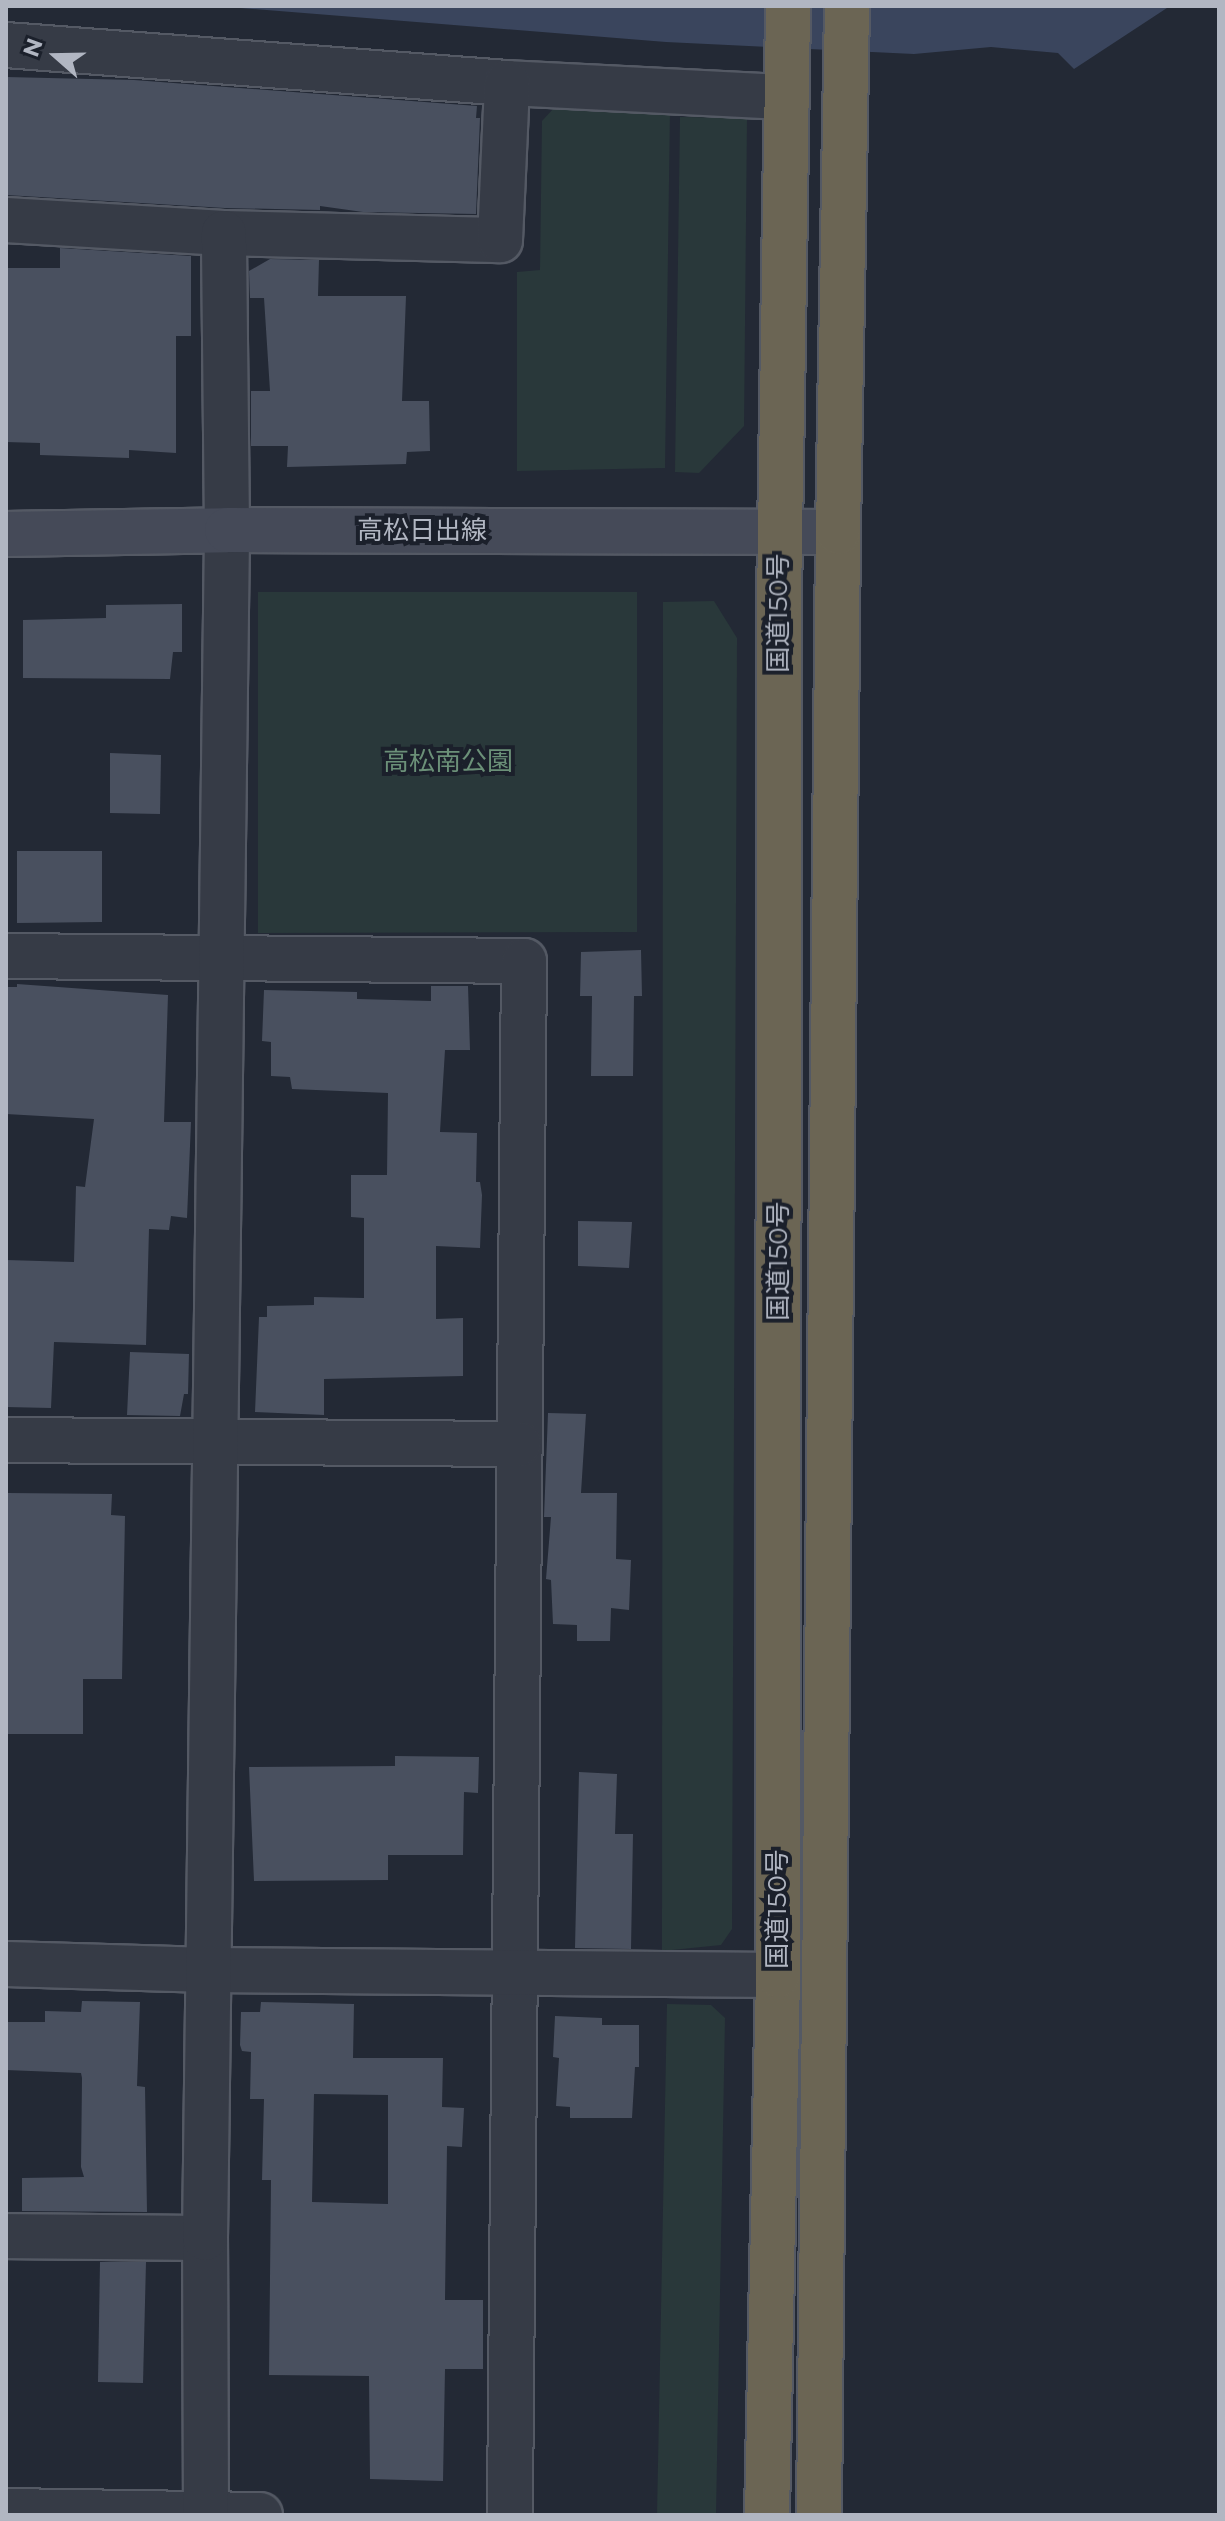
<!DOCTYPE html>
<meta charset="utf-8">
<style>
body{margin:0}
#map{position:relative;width:1225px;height:2521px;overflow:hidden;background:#232935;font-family:Montserrat,"Noto Sans JP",sans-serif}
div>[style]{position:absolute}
.green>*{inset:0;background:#29383a}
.water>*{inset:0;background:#3a455d}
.building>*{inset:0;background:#49505f}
.roads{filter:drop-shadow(2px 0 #545964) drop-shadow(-2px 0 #545964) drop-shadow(0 2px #545964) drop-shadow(0 -2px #545964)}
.street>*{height:44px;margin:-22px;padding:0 22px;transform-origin:22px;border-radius:22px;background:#363b46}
.secondary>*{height:44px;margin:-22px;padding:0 22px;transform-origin:22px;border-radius:22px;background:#454a58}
.highway>*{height:44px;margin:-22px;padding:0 22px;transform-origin:22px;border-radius:22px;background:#6b6554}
span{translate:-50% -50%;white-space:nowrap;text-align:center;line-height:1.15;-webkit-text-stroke:8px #1b202b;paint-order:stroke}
.street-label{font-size:26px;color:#b1b6c2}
.park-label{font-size:26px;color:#6b9078}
.frame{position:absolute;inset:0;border:8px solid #b1b6c2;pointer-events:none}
.north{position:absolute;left:16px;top:16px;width:80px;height:80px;-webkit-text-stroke:6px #1b202b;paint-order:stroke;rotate:290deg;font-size:22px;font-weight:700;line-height:32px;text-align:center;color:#b1b6c2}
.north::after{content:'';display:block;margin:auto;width:28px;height:36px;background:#b1b6c2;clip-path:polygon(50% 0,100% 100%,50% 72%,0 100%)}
</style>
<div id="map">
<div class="green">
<div style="clip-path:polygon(553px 109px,670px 109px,665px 468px,517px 471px,517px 272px,540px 270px,542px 121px)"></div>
<div style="clip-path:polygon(680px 117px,747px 118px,744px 426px,699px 473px,675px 472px)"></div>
<div style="clip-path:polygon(258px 592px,637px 592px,637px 932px,258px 933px)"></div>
<div style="clip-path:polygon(714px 601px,737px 638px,732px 1929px,721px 1945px,662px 1951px,663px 602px)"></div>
<div style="clip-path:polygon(667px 2004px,711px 2005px,725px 2018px,716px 2515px,657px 2515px)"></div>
</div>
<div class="water">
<div style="clip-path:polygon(216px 6px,1170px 6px,1074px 69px,1058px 53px,991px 47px,914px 54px,666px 42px)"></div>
</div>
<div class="building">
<div style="clip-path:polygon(6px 77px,134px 80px,477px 106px,476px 118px,480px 118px,476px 214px,363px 212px,320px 206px,320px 210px,225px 208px,6px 195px)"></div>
<div style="clip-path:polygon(60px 248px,191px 256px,191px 336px,176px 336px,176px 453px,129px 450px,129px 458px,40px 455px,40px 443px,6px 442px,6px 268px,60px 268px)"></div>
<div style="clip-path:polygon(270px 259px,319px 260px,318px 296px,406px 296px,402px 401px,429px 401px,430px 451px,407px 452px,406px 464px,287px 467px,288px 446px,251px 446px,251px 391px,270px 391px,264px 298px,250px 298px,249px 271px)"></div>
<div style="clip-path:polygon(182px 604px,182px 652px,173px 652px,170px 679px,23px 678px,23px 620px,106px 618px,106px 605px)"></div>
<div style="clip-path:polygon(110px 753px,161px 755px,160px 814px,110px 813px)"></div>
<div style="clip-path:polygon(17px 851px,102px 851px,102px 922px,17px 923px)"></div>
<div style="clip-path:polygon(641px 950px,642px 996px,634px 996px,633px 1076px,591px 1076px,592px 996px,580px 996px,581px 952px)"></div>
<div style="clip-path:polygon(17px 984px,168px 995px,164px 1122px,191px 1122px,187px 1218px,171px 1216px,169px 1230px,149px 1229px,146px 1345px,54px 1342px,51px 1408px,6px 1407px,6px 1260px,74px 1262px,76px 1186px,85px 1187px,94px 1119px,6px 1114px,6px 987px,17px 987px)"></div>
<div style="clip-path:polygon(431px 986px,468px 986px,470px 1050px,445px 1050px,440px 1132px,477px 1133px,476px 1182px,480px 1182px,482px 1195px,480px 1248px,436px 1246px,436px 1319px,463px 1318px,463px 1376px,324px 1379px,324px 1415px,255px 1412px,259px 1317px,267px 1317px,267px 1306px,314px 1305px,314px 1297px,364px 1298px,364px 1218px,351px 1217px,351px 1175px,387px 1175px,388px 1093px,292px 1089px,290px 1077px,271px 1076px,271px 1042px,262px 1041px,264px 990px,357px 992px,357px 999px,431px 1001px)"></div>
<div style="clip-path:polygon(578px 1221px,632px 1222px,629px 1268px,578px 1266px)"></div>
<div style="clip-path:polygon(130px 1352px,189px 1354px,188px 1394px,184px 1394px,180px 1416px,127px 1415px)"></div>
<div style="clip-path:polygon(548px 1413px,586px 1414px,581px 1493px,617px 1493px,616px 1559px,631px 1560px,629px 1610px,611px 1608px,610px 1641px,577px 1641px,577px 1625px,553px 1624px,551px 1580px,546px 1579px,551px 1517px,544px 1517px)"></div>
<div style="clip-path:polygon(8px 1493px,112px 1494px,111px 1515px,125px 1516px,122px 1679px,83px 1679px,83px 1734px,6px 1734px)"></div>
<div style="clip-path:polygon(395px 1756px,479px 1757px,478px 1793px,464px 1792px,463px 1855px,388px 1855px,388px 1880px,254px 1881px,249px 1767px,395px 1766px)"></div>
<div style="clip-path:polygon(579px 1772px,617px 1774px,615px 1834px,633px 1834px,631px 1949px,575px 1948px)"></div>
<div style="clip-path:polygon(82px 2001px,140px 2002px,137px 2086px,145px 2087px,147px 2212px,22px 2211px,22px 2178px,84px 2177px,81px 2167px,82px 2078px,81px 2073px,6px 2070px,6px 2022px,45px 2022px,45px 2011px,81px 2012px)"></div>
<div style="clip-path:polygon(evenodd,261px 2002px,354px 2004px,353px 2058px,443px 2058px,442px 2107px,464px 2108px,462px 2147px,447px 2146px,445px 2300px,483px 2300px,483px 2369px,445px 2369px,443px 2481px,370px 2479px,369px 2376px,269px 2375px,271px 2180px,262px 2180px,264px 2099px,250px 2099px,251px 2052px,242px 2051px,240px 2045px,241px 2012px,260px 2012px,261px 2002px,314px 2094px,388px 2095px,388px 2204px,312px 2202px,314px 2094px)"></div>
<div style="clip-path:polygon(555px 2016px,602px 2018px,602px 2025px,639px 2025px,639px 2067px,635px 2067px,632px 2118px,570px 2118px,570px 2107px,556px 2106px,559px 2058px,553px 2057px)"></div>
<div style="clip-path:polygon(100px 2262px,146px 2262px,143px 2383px,98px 2382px)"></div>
</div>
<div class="roads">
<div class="street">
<div style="left:6px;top:45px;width:502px;rotate:4.34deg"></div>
<div style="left:507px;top:83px;width:278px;rotate:2.9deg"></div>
<div style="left:6px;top:220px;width:218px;rotate:3.4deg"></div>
<div style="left:224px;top:233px;width:276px;rotate:1.5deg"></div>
<div style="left:500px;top:240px;width:157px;rotate:-87.4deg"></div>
<div style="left:6px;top:956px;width:518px;rotate:0.55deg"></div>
<div style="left:524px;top:961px;width:1554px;rotate:90.52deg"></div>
<div style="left:6px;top:1440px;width:513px;rotate:0.45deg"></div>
<div style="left:6px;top:1964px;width:203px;rotate:1.7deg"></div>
<div style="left:209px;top:1970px;width:569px;rotate:0.5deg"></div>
<div style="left:6px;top:2236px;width:199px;rotate:0.6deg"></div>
<div style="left:6px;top:2511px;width:254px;rotate:0.9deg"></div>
<div style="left:206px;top:2515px;width:277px;rotate:-90.2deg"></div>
<div style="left:205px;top:2238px;width:1708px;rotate:-89.26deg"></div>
<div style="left:227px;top:530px;width:297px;rotate:-90.6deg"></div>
</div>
<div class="secondary">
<div style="left:6px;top:534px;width:221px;rotate:-1deg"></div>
<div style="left:227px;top:530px;width:611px;rotate:0.19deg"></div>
</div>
<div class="highway">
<div style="left:767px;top:2515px;width:540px;rotate:-88.83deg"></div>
<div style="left:778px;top:1975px;width:1373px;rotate:-89.96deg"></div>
<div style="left:779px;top:602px;width:596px;rotate:-89.13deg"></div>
<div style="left:819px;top:2515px;width:1983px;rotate:-89.45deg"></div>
<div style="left:838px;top:532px;width:526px;rotate:-89.02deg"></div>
</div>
</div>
<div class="street-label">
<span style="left:422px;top:531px">高松日出線</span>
<span style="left:779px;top:613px;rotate:-90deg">国道150号</span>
<span style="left:779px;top:1261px;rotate:-90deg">国道150号</span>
<span style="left:778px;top:1909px;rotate:-90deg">国道150号</span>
</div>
<div class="park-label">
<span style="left:448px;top:762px">高松南公園</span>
</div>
<div class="frame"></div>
<div class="north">N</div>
</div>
